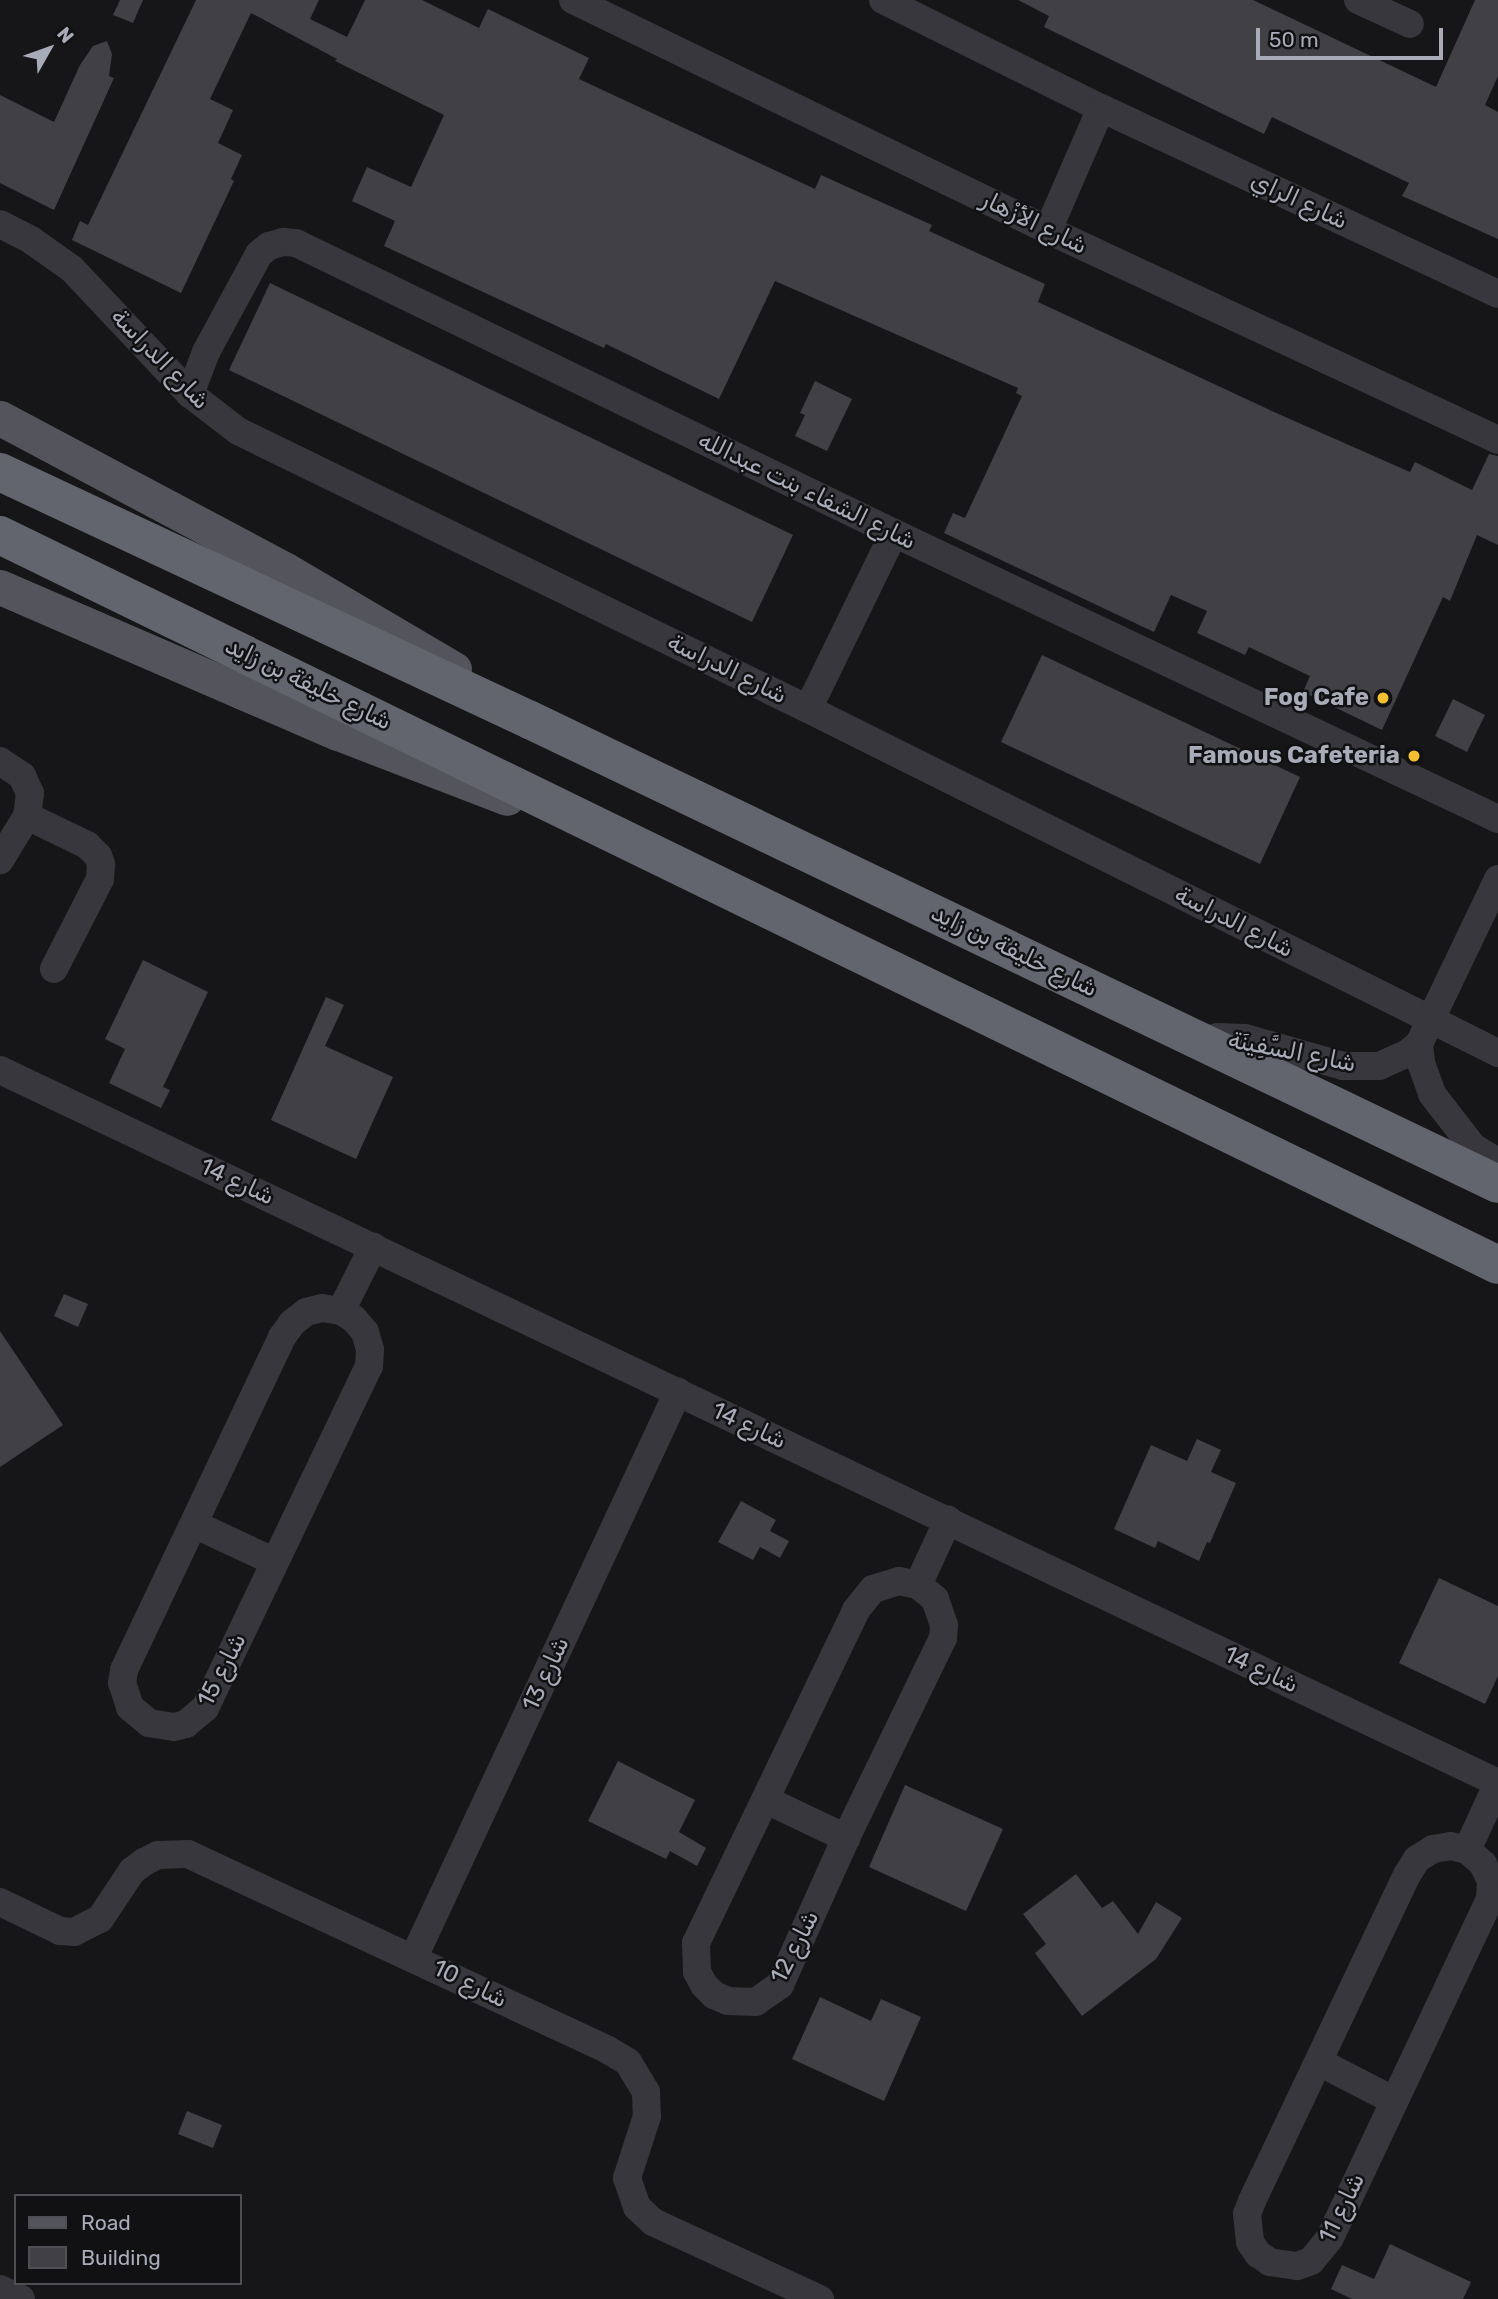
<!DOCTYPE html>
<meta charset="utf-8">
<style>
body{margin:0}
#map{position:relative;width:1498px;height:2299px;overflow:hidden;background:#161618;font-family:Rubik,Cairo,sans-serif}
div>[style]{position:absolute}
.building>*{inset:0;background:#404045}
.minor>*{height:28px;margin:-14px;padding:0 14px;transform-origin:14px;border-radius:14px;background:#37373d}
.major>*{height:35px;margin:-17.5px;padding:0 17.5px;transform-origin:17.5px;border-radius:17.5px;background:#53545c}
.highway>*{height:38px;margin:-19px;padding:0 19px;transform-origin:19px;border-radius:19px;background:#63656e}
.dots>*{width:19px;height:19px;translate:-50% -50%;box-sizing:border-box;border:4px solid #111113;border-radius:50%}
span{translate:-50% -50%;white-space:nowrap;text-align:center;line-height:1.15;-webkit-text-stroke:5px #111113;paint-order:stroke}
.street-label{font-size:24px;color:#a8abb8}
.poi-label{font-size:24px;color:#a8abb8;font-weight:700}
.right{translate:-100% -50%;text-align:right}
.legend{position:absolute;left:14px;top:2194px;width:228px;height:91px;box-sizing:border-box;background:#111113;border:2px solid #4d4f55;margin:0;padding:9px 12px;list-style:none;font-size:21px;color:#a8abb8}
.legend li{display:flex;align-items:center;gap:14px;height:35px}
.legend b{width:35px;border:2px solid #4d4f55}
.north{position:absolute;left:14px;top:14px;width:70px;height:70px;-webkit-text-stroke:5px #111113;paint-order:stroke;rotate:50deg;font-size:19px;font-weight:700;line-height:28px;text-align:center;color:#a8abb8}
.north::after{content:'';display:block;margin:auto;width:24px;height:32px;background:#a8abb8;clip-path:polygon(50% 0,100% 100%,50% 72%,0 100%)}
.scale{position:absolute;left:1256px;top:28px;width:187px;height:32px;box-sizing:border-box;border:4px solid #a8abb8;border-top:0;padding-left:9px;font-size:21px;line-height:24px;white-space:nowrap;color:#a8abb8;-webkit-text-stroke:5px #111113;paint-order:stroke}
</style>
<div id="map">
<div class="building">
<div style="clip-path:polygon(120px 0,143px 0,133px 23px,113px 15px)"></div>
<div style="clip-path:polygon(196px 0,319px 0,310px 19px,347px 37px,365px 0,422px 0,479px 28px,488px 9px,589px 58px,579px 79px,815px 189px,821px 175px,932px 225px,929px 231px,1045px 284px,1038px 302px,1274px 412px,1410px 472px,1415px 462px,1472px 490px,1489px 454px,1498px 456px,1498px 545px,1477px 535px,1450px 601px,1443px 597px,1382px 730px,1303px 692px,1310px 676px,1249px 647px,1245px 655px,1197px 633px,1207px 611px,1171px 595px,1154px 632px,944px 533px,953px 513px,965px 518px,1022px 396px,1016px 393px,1018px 388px,775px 281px,719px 399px,606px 344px,604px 348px,384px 246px,395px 221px,352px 201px,367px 167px,411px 187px,444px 115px,335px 61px,337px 59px,251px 13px,210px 99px,233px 110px,218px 143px,242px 155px,231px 179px,234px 181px,181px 293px,72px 240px,80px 221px,88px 225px)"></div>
<div style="clip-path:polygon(1018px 0,1253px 0,1436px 87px,1475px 0,1498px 0,1498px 76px,1485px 105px,1498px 112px,1498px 239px,1402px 196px,1409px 183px,1272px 117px,1264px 134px,1044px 27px,1049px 16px)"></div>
<div style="clip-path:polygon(107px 41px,112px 54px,109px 76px,114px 78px,54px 210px,0 183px,0 95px,54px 122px,80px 65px,93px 46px)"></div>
<div style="clip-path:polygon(270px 283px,793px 535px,752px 622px,229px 370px)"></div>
<div style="clip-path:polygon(815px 381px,852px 399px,827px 451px,795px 436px,805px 415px,800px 413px)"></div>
<div style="clip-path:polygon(1042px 655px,1300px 777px,1260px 864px,1001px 742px)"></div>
<div style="clip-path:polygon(1453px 699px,1485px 715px,1467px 752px,1435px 736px)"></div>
<div style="clip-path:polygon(143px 960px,208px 992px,163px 1087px,170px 1090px,161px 1108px,109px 1083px,125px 1049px,105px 1039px)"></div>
<div style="clip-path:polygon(326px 997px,344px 1005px,325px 1046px,393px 1077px,356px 1159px,271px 1120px)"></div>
<div style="clip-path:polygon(64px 1294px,88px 1304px,78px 1327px,54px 1316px)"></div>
<div style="clip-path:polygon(0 1331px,63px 1425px,0 1467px)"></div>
<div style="clip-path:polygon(1197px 1439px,1221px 1450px,1211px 1472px,1236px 1483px,1210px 1543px,1207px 1542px,1199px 1561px,1158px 1541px,1155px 1548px,1114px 1529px,1151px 1445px,1187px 1461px)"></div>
<div style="clip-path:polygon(741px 1501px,776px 1520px,770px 1531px,789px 1541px,780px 1558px,760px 1547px,753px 1560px,718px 1542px)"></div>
<div style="clip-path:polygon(1439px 1578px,1498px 1606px,1498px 1676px,1485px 1704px,1399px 1663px)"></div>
<div style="clip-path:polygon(618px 1761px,695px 1800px,679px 1832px,706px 1848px,697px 1866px,670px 1851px,666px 1859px,588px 1821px)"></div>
<div style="clip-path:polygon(905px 1785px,1003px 1829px,966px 1911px,869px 1867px)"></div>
<div style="clip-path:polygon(1076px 1874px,1102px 1908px,1113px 1901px,1138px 1934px,1156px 1902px,1182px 1918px,1156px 1959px,1082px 2016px,1035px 1953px,1046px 1944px,1023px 1914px)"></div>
<div style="clip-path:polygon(820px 1997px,871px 2021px,881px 1999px,921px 2017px,884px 2101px,792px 2059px)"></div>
<div style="clip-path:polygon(187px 2111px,222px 2125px,213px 2148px,178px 2134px)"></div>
<div style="clip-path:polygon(1390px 2244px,1471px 2282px,1463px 2299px,1352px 2299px,1331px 2289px,1342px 2265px,1374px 2279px)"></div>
</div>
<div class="minor">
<div style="left:573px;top:0;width:528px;rotate:25.84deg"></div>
<div style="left:1048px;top:230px;width:497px;rotate:25deg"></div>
<div style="left:883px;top:0;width:243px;rotate:26.4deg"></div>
<div style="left:1101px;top:108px;width:438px;rotate:25.1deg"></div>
<div style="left:1358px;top:0;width:57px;rotate:24.8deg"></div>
<div style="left:0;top:224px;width:35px;rotate:27deg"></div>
<div style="left:31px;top:240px;width:50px;rotate:35.3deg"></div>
<div style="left:72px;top:269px;width:172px;rotate:46.7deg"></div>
<div style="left:190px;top:394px;width:61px;rotate:37.6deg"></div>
<div style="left:238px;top:431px;width:634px;rotate:26deg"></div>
<div style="left:808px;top:709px;width:771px;rotate:26.5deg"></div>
<div style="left:1048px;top:230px;width:133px;rotate:-66.5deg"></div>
<div style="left:190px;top:394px;width:45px;rotate:-69.1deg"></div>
<div style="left:206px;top:352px;width:111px;rotate:-61.6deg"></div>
<div style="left:259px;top:254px;width:13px;rotate:-39deg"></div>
<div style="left:269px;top:246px;width:15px;rotate:-16deg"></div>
<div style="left:283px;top:242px;width:13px;rotate:4deg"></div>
<div style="left:296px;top:243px;width:665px;rotate:25.87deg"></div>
<div style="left:894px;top:533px;width:668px;rotate:25.34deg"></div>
<div style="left:808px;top:709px;width:196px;rotate:-64deg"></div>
<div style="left:0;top:761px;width:27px;rotate:34deg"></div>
<div style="left:22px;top:776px;width:19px;rotate:65deg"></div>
<div style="left:30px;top:793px;width:23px;rotate:97deg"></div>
<div style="left:27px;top:816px;width:52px;rotate:121.5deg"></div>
<div style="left:27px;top:816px;width:67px;rotate:25.8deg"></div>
<div style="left:87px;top:845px;width:16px;rotate:45deg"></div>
<div style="left:98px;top:856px;width:9px;rotate:69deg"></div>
<div style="left:101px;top:864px;width:15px;rotate:94deg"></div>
<div style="left:100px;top:879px;width:101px;rotate:117.1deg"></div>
<div style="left:1202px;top:1041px;width:16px;rotate:-14deg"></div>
<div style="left:1218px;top:1037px;width:27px;rotate:2deg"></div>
<div style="left:1245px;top:1038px;width:102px;rotate:15.9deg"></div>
<div style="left:1343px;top:1066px;width:36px"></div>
<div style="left:1379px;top:1066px;width:32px;rotate:-24deg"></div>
<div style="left:1408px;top:1053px;width:14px;rotate:-39deg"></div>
<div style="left:1419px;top:1044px;width:183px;rotate:-64.4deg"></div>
<div style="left:1419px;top:1044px;width:19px;rotate:84deg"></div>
<div style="left:1421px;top:1063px;width:33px;rotate:70deg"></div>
<div style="left:1432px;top:1094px;width:67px;rotate:52.3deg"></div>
<div style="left:1473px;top:1147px;width:29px;rotate:31deg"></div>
<div style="left:0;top:1070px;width:1659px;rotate:25.45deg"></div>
<div style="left:1498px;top:1783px;width:74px;rotate:114.8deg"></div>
<div style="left:322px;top:1308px;width:19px;rotate:9deg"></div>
<div style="left:341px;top:1311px;width:15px;rotate:32deg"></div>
<div style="left:354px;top:1319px;width:17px;rotate:50deg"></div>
<div style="left:365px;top:1332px;width:18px;rotate:74deg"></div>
<div style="left:370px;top:1349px;width:17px;rotate:93deg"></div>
<div style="left:369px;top:1366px;width:379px;rotate:115.6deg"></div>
<div style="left:205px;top:1708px;width:25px;rotate:140deg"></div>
<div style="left:186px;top:1724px;width:12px;rotate:166deg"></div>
<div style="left:174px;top:1727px;width:25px;rotate:-171deg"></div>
<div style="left:149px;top:1723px;width:25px;rotate:-140deg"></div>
<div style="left:130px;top:1707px;width:25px;rotate:-108deg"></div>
<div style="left:122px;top:1683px;width:13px;rotate:-81deg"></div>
<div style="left:124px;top:1670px;width:369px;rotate:-64.6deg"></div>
<div style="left:282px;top:1337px;width:17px;rotate:-54deg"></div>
<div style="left:292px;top:1323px;width:18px;rotate:-38deg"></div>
<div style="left:306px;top:1312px;width:16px;rotate:-14deg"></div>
<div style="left:341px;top:1311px;width:72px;rotate:-63.4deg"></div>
<div style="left:194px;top:1524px;width:89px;rotate:25.1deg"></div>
<div style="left:899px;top:1581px;width:19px;rotate:12deg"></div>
<div style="left:918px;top:1585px;width:22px;rotate:39deg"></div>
<div style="left:935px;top:1599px;width:28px;rotate:71deg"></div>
<div style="left:944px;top:1625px;width:13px;rotate:94deg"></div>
<div style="left:943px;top:1638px;width:222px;rotate:115.9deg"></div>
<div style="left:846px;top:1838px;width:161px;rotate:114.2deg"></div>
<div style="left:780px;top:1985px;width:29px;rotate:145deg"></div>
<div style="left:756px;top:2002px;width:28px;rotate:-178deg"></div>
<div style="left:728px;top:2001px;width:15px;rotate:-157deg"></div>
<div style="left:714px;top:1995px;width:14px;rotate:-135deg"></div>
<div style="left:704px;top:1985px;width:15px;rotate:-118deg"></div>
<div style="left:697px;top:1972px;width:29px;rotate:-92deg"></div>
<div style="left:696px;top:1943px;width:369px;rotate:-64.3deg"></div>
<div style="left:856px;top:1610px;width:27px;rotate:-51deg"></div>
<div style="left:873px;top:1589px;width:27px;rotate:-17deg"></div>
<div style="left:918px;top:1585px;width:72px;rotate:-65.2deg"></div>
<div style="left:766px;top:1800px;width:89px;rotate:25.4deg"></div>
<div style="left:1451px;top:1846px;width:16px;rotate:14deg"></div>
<div style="left:1467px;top:1850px;width:21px;rotate:41deg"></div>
<div style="left:1483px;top:1864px;width:19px;rotate:65deg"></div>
<div style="left:1491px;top:1881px;width:18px;rotate:93deg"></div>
<div style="left:1490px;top:1899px;width:376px;rotate:115.3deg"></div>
<div style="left:1329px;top:2239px;width:28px;rotate:129deg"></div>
<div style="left:1311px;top:2261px;width:15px;rotate:160deg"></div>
<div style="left:1297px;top:2266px;width:27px;rotate:-172deg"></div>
<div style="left:1270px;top:2262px;width:14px;rotate:-146deg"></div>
<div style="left:1258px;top:2254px;width:14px;rotate:-124deg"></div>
<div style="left:1250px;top:2242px;width:28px;rotate:-96deg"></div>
<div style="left:1247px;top:2214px;width:14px;rotate:-69deg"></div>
<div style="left:1252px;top:2201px;width:361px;rotate:-64.6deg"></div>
<div style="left:1407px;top:1875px;width:19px;rotate:-58deg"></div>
<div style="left:1417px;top:1859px;width:19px;rotate:-32deg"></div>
<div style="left:1433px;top:1849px;width:18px;rotate:-9deg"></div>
<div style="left:0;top:1902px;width:67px;rotate:25.8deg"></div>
<div style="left:60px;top:1931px;width:14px;rotate:4deg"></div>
<div style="left:74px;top:1932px;width:29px;rotate:-27deg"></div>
<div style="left:100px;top:1919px;width:58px;rotate:-56.3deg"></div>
<div style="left:132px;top:1871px;width:15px;rotate:-37deg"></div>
<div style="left:144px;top:1862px;width:16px;rotate:-27deg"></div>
<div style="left:158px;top:1855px;width:30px;rotate:-2deg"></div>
<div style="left:188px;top:1854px;width:463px;rotate:25deg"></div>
<div style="left:608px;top:2050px;width:23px;rotate:31deg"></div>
<div style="left:628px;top:2062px;width:35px;rotate:59deg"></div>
<div style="left:646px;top:2092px;width:24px;rotate:88deg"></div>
<div style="left:647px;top:2116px;width:65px;rotate:107.9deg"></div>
<div style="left:627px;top:2178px;width:31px;rotate:71deg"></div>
<div style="left:637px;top:2207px;width:22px;rotate:43deg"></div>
<div style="left:653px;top:2222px;width:184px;rotate:24.8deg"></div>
<div style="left:414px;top:1957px;width:624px;rotate:-64.96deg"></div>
<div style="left:1319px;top:2062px;width:83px;rotate:27.2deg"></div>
<div style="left:0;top:2289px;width:23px;rotate:25deg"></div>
</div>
<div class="major">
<div style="left:0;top:418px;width:324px;rotate:28deg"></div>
<div style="left:286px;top:570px;width:195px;rotate:30.5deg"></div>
<div style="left:0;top:587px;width:368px;rotate:23.4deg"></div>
<div style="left:338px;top:733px;width:181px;rotate:21deg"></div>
</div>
<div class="highway">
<div style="left:0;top:472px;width:585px;rotate:25.08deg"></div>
<div style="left:530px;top:720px;width:1073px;rotate:25.61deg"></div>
<div style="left:0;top:535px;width:1666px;rotate:25.98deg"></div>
</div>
<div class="dots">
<div style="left:1383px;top:698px;background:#f4c032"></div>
<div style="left:1414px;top:756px;background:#f4c032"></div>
</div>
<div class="street-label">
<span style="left:1299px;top:201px;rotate:25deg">شارع الراي</span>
<span style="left:1034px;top:223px;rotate:26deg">شارع الأَزْهار</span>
<span style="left:160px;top:359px;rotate:46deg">شارع الدراسة</span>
<span style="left:807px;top:491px;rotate:26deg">شارع الشفاء بنت عبدالله</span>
<span style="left:727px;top:669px;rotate:26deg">شارع الدراسة</span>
<span style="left:308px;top:684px;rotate:26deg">شارع خليفة بن زايد</span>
<span style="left:1234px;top:922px;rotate:27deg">شارع الدراسة</span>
<span style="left:1014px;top:951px;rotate:26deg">شارع خليفة بن زايد</span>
<span style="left:1292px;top:1052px;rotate:11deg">شارع السَّفِينَة</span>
<span style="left:237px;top:1182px;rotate:25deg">شارع 14</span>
<span style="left:749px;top:1426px;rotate:25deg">شارع 14</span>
<span style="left:222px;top:1670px;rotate:-63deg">شارع 15</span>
<span style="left:1261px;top:1670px;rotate:25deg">شارع 14</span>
<span style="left:546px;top:1674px;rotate:-65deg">شارع 13</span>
<span style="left:795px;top:1947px;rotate:-63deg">شارع 12</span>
<span style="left:470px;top:1984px;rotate:26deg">شارع 10</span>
<span style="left:1342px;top:2208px;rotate:-64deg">شارع 11</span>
</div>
<div class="poi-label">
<span class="right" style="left:1369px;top:698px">Fog Cafe</span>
<span class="right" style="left:1400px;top:756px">Famous Cafeteria</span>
</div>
<ul class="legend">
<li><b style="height:9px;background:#53545c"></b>Road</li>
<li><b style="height:19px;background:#404045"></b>Building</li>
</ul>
<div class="north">N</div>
<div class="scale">50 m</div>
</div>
